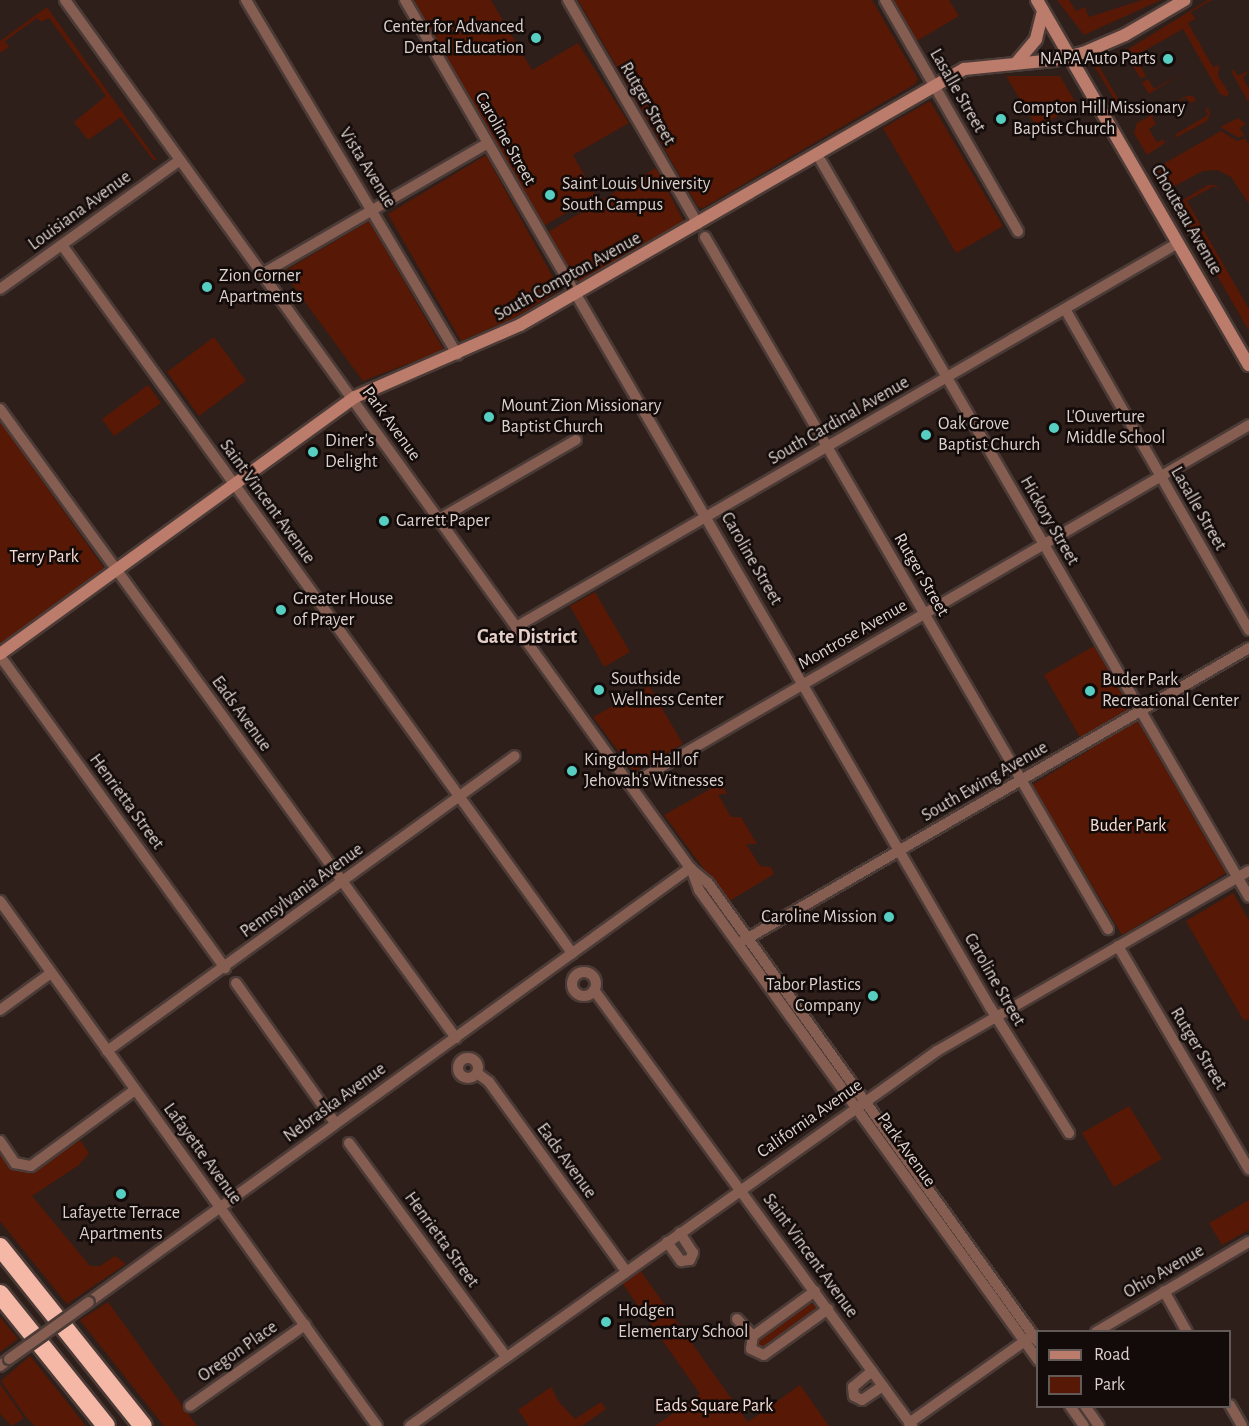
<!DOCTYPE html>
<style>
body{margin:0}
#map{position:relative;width:1249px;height:1426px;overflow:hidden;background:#2f1f1a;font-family:"Alegreya Sans",sans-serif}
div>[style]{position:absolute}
.green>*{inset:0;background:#571805}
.roads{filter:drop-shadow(2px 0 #4b3b37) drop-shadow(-2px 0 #4b3b37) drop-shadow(0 2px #4b3b37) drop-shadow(0 -2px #4b3b37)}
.street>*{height:10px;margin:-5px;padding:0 5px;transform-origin:5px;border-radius:5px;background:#855d51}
.street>.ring{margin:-5px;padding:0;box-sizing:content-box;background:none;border:10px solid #855d51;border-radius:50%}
.secondary>*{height:12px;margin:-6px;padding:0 6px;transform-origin:6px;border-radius:6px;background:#bc7c6b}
.highway>*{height:18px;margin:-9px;padding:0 9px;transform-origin:9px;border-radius:9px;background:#f5b8a7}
.bridges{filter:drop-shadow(2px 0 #4b3b37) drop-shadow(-2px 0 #4b3b37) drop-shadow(0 2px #4b3b37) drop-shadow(0 -2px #4b3b37)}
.street-bridge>*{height:10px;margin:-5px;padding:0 5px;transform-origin:5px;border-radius:5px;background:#855d51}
.dots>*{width:16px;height:16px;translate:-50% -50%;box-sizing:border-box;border:3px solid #120b09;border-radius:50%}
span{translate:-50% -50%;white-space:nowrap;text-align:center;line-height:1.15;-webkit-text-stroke:5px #120b09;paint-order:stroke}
.poi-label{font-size:18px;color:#dcd1cd}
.right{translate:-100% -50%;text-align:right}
.left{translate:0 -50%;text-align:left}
.street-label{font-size:18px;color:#dcd1cd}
.park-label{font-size:18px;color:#f5dbd4}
.neighbourhood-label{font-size:20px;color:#e6cfc9;font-weight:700}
.legend{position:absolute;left:1036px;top:1330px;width:195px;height:78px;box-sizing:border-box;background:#120b09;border:2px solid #635a57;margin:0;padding:8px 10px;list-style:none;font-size:18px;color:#dcd1cd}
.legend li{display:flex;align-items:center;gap:12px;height:30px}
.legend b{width:30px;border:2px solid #635a57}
</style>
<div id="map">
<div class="green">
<div style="clip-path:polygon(414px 0,491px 0,532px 70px,578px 43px,629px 123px,573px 155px,596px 196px,538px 229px)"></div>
<div style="clip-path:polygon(578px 0,872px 0,918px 79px,915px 84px,703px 208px,698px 207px)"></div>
<div style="clip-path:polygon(891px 0,949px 0,959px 16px,915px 42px)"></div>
<div style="clip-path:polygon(1057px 0,1069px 0,1076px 11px,1085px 7px,1089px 17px,1142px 0,1161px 0,1084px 35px)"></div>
<div style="clip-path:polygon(1208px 0,1212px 0,1191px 12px,1195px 19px,1188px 23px,1213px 67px,1219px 65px,1218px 76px,1229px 93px,1227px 97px,1220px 94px,1183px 29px,1135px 56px,1146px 76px,1141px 79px,1125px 53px,1115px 57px)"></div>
<div style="clip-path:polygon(47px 7px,156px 159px,154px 161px,121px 117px,88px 140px,74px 122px,106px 96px,49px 18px,41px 22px,37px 18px,5px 41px,9px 47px,0 53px,0 41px)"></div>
<div style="clip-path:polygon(1105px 60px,1100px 68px,1127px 114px,1136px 112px,1131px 115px,1124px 116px,1095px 67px)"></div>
<div style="clip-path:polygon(1234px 70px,1238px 76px,1249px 70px,1243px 78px,1249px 89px,1249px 103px,1231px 71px)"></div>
<div style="clip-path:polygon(1181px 74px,1149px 94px,1142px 83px,1148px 79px,1154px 89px)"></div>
<div style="clip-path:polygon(1006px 76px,1060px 76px,1077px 105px,1037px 128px)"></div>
<div style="clip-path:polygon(1187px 96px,1193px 96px,1196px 101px,1191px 103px,1186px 98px,1152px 117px,1156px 124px,1149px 129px,1157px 143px,1163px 139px,1165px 143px,1147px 155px,1134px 133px,1137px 123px)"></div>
<div style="clip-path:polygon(930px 101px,1003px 226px,956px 253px,883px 128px)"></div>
<div style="clip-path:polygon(1208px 108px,1210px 114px,1207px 121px,1175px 138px,1176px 134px,1208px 115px,1205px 109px)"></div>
<div style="clip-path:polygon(1238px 118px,1246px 124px,1240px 128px,1244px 135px,1239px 138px,1220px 127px)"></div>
<div style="clip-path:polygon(1221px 131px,1237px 141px,1245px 138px,1249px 145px,1249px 204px,1231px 177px,1217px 170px,1203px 171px,1167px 190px,1157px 173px,1165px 163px)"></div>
<div style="clip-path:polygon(486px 155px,560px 290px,514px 318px,461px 341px,388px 214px)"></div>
<div style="clip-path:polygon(656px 168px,684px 222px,578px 282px,548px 232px)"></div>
<div style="clip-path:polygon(1208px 185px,1215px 185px,1221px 192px,1214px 186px,1187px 201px,1249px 309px,1249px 331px,1176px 204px)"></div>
<div style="clip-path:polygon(369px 221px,444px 350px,363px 381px,283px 272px)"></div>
<div style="clip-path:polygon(214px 337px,246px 381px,199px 416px,167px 372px)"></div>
<div style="clip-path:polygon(148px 385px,161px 403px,114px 436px,102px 419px)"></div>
<div style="clip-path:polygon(0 421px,104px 568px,1px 643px,0 643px)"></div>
<div style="clip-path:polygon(595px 592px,630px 652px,604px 667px,570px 606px)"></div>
<div style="clip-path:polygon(1094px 646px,1226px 873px,1122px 935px,1032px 785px,1088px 751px,1044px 675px)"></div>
<div style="clip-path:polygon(649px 686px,683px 744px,634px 772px,593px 717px)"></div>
<div style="clip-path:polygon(721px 783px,727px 794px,718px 794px,731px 817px,741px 817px,757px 844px,746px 844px,760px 866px,771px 867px,774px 874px,728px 902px,664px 815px)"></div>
<div style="clip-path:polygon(1233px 893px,1249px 920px,1249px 1018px,1244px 1021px,1186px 921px)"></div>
<div style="clip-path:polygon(1129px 1106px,1162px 1159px,1114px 1187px,1082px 1133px)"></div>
<div style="clip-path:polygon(80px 1140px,89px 1153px,79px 1165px,32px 1196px,90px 1266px,100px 1266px,115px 1256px,126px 1264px,67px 1304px,0 1221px,0 1150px,18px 1171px,34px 1172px)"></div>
<div style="clip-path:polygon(1249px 1200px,1249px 1230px,1222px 1245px,1209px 1223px)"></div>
<div style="clip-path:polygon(640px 1270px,748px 1422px,800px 1385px,829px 1426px,655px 1426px,700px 1394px,620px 1280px)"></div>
<div style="clip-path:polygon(108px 1302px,197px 1426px,164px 1426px,80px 1320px)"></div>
<div style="clip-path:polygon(808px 1302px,816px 1306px,813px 1313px,764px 1349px,757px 1348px,755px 1340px)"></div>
<div style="clip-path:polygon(0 1317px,18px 1339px,0 1352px)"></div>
<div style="clip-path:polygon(30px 1356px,43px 1372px,86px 1426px,35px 1426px,26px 1417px,1px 1381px)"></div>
<div style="clip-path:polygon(0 1384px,24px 1418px,12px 1426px,0 1414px)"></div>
<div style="clip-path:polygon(551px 1387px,559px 1402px,575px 1419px,601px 1402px,606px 1409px,582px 1426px,529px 1426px,518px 1410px)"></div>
</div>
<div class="roads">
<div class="street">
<div style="left:65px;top:0;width:967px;rotate:54.26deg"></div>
<div style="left:630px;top:785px;width:102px;rotate:54.1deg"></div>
<div style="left:690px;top:868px;width:23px;rotate:40deg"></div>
<div style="left:708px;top:883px;width:565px;rotate:54.29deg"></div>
<div style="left:246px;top:0;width:413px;rotate:59.2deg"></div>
<div style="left:405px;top:0;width:1165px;rotate:59.85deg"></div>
<div style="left:990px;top:1007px;width:149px;rotate:57.9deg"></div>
<div style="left:568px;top:0;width:259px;rotate:59.9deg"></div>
<div style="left:885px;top:0;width:267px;rotate:60.1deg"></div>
<div style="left:821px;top:161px;width:851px;rotate:59.82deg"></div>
<div style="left:705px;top:237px;width:801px;rotate:59.78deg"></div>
<div style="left:62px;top:245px;width:873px;rotate:54.23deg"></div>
<div style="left:262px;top:274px;width:261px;rotate:-30.1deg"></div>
<div style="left:0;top:289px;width:221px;rotate:-35.6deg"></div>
<div style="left:1065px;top:309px;width:370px;rotate:60.2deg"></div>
<div style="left:0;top:409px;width:777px;rotate:54.06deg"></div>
<div style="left:439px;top:519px;width:158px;rotate:-30deg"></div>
<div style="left:516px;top:627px;width:765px;rotate:-30.12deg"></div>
<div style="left:0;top:656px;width:385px;rotate:54.2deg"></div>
<div style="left:630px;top:785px;width:716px;rotate:-30.18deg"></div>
<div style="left:691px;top:868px;width:23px;rotate:70deg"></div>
<div style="left:699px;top:890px;width:580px;rotate:54.2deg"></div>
<div style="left:0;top:901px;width:646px;rotate:54.32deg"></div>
<div style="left:743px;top:941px;width:585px;rotate:-30.07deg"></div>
<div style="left:1118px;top:946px;width:259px;rotate:59.6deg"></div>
<div class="ring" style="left:572px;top:972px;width:14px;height:14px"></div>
<div style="left:236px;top:983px;width:171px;rotate:54.7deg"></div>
<div style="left:594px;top:990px;width:540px;rotate:53.89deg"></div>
<div style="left:0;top:1010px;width:63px;rotate:-36deg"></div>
<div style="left:107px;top:1051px;width:503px;rotate:-35.87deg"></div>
<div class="ring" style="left:458px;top:1058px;width:10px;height:10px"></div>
<div style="left:477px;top:1073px;width:15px;rotate:37deg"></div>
<div style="left:489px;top:1082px;width:233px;rotate:54.1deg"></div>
<div style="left:0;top:1141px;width:27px;rotate:56deg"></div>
<div style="left:15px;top:1163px;width:16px;rotate:11deg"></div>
<div style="left:31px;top:1166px;width:129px;rotate:-36.2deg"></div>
<div style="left:349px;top:1143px;width:265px;rotate:53.7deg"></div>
<div style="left:667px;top:1242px;width:24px;rotate:54deg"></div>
<div style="left:681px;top:1261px;width:9px;rotate:-6deg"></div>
<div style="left:690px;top:1260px;width:8px;rotate:-67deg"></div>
<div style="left:693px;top:1253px;width:24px;rotate:-123deg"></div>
<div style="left:815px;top:1291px;width:77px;rotate:144deg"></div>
<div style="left:753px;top:1336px;width:13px;rotate:99deg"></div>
<div style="left:751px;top:1349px;width:14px;rotate:25deg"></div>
<div style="left:764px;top:1355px;width:79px;rotate:-35.7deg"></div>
<div style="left:1164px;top:1291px;width:47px;rotate:60.7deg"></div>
<div style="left:89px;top:1302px;width:741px;rotate:-35.83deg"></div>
<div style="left:737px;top:1319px;width:23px;rotate:47deg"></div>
<div style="left:1096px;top:1332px;width:178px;rotate:-30.5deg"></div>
<div style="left:0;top:1366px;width:11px;rotate:-38deg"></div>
<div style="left:872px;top:1371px;width:25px;rotate:140deg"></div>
<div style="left:853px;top:1387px;width:9px;rotate:84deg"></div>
<div style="left:854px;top:1396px;width:9px;rotate:27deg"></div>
<div style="left:862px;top:1400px;width:25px;rotate:-34deg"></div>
<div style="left:1230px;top:1405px;width:24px;rotate:60deg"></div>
<div style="left:190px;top:1406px;width:141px;rotate:-35.2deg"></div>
<div style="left:1070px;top:1406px;width:24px;rotate:55deg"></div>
<div style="left:1085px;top:1406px;width:24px;rotate:55deg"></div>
<div style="left:909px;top:1423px;width:147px;rotate:-35.3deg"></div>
<div style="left:410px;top:1426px;width:647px;rotate:-35.43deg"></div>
<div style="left:937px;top:1051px;width:360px;rotate:-30deg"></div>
</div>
<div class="secondary">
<div style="left:1037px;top:0;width:422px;rotate:59.9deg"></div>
<div style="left:1017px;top:62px;width:30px;rotate:-50deg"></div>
<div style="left:1036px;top:39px;width:29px;rotate:-76deg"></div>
<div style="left:0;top:654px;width:438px;rotate:-35.9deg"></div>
<div style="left:355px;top:397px;width:180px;rotate:-23.6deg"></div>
<div style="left:520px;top:325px;width:513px;rotate:-29.97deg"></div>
<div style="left:964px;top:69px;width:90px;rotate:-5.7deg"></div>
<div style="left:1054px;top:60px;width:30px;rotate:-14deg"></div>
<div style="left:1083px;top:53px;width:46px;rotate:-23.2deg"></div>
<div style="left:1125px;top:35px;width:69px;rotate:-30.3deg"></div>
</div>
<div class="highway">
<div style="left:0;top:1247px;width:229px;rotate:51.4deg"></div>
<div style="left:0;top:1294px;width:169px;rotate:51.2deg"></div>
</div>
</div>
<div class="bridges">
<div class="street-bridge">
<div style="left:9px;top:1359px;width:98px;rotate:-35.5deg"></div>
</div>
</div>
<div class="dots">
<div style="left:536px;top:38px;background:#57cec2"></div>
<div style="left:1168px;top:59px;background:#57cec2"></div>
<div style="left:1001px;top:119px;background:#57cec2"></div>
<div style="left:550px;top:195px;background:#57cec2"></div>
<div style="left:207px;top:287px;background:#57cec2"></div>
<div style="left:489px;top:417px;background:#57cec2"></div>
<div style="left:1054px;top:428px;background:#57cec2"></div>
<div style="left:926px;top:435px;background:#57cec2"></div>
<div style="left:313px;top:452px;background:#57cec2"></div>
<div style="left:384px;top:521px;background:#57cec2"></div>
<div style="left:281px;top:610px;background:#57cec2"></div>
<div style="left:599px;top:690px;background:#57cec2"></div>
<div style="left:1090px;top:691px;background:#57cec2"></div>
<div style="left:572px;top:771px;background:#57cec2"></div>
<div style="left:889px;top:917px;background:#57cec2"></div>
<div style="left:873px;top:996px;background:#57cec2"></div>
<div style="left:121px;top:1194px;background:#57cec2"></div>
<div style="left:606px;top:1322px;background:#57cec2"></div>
</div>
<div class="poi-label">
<span class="right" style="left:524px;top:38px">Center for Advanced<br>Dental Education</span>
<span class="right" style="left:1156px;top:59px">NAPA Auto Parts</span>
<span class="left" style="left:1013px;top:119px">Compton Hill Missionary<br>Baptist Church</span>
<span class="left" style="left:562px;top:195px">Saint Louis University<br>South Campus</span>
<span class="left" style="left:219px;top:287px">Zion Corner<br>Apartments</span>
<span class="left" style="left:501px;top:417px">Mount Zion Missionary<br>Baptist Church</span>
<span class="left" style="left:1066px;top:428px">L'Ouverture<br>Middle School</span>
<span class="left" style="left:938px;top:435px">Oak Grove<br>Baptist Church</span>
<span class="left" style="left:325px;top:452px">Diner's<br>Delight</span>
<span class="left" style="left:396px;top:521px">Garrett Paper</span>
<span class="left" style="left:293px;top:610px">Greater House<br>of Prayer</span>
<span class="left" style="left:611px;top:690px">Southside<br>Wellness Center</span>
<span class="left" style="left:1102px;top:691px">Buder Park<br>Recreational Center</span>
<span class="left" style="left:584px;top:771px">Kingdom Hall of<br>Jehovah's Witnesses</span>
<span class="right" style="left:877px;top:917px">Caroline Mission</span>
<span class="right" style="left:861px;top:996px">Tabor Plastics<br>Company</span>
<span style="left:121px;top:1224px">Lafayette Terrace<br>Apartments</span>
<span class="left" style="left:618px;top:1322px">Hodgen<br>Elementary School</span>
</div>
<div class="street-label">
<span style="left:957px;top:91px;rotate:60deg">Lasalle Street</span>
<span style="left:647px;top:104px;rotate:60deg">Rutger Street</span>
<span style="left:505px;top:139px;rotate:60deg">Caroline Street</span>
<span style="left:367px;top:168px;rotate:58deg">Vista Avenue</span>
<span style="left:80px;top:211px;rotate:-36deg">Louisiana Avenue</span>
<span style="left:1186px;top:220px;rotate:60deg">Chouteau Avenue</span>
<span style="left:568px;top:277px;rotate:-29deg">South Compton Avenue</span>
<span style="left:839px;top:421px;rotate:-30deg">South Cardinal Avenue</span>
<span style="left:391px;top:424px;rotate:54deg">Park Avenue</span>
<span style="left:267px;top:502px;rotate:54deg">Saint Vincent Avenue</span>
<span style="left:1198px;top:509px;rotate:60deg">Lasalle Street</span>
<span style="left:1049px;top:521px;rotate:60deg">Hickory Street</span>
<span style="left:751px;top:559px;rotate:60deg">Caroline Street</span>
<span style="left:921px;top:575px;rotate:60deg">Rutger Street</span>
<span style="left:853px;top:635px;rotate:-30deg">Montrose Avenue</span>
<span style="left:241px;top:714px;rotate:54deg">Eads Avenue</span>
<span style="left:985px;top:782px;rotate:-30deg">South Ewing Avenue</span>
<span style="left:126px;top:802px;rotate:54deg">Henrietta Street</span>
<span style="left:302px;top:891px;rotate:-36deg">Pennsylvania Avenue</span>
<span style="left:994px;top:980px;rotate:60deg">Caroline Street</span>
<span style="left:1198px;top:1049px;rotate:59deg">Rutger Street</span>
<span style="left:335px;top:1103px;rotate:-36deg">Nebraska Avenue</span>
<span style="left:810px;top:1119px;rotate:-35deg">California Avenue</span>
<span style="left:906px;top:1150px;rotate:54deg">Park Avenue</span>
<span style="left:202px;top:1154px;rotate:54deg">Lafayette Avenue</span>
<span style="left:566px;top:1161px;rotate:54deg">Eads Avenue</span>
<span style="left:441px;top:1240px;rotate:54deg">Henrietta Street</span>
<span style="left:810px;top:1256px;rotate:54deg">Saint Vincent Avenue</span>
<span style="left:1164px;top:1272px;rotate:-30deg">Ohio Avenue</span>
<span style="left:238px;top:1352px;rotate:-35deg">Oregon Place</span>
</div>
<div class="park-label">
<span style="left:44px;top:557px">Terry Park</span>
<span style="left:1128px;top:826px">Buder Park</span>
<span style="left:714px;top:1406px">Eads Square Park</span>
</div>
<div class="neighbourhood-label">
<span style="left:527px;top:637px">Gate District</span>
</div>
<ul class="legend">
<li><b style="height:8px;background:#bc7c6b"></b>Road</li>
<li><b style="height:16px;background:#571805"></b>Park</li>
</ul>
</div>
